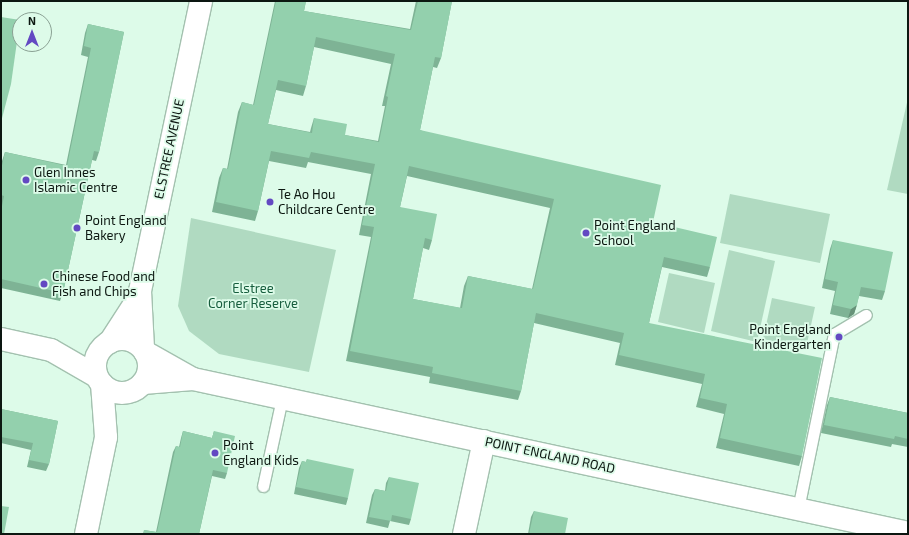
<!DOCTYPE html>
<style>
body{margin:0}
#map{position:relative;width:909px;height:535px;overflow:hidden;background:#ddfbe9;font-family:"Exo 2",sans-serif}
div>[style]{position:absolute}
.green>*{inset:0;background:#b0dac1}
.roads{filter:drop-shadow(1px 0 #a3c1af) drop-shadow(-1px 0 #a3c1af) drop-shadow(0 1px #a3c1af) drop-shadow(0 -1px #a3c1af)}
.service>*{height:11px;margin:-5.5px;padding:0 5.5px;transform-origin:5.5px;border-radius:5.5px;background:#fff}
.minor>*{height:22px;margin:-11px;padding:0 11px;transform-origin:11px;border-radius:11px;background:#fff}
.tertiary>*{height:22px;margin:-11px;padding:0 11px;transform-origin:11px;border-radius:11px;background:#fff}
.tertiary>.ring{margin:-11px;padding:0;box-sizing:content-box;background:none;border:22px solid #fff;border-radius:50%}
.wall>*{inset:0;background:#7eb395}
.shaded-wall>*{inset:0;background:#679279}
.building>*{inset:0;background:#93d0ad}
.dots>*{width:11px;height:11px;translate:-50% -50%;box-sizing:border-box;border:2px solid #ddfbe9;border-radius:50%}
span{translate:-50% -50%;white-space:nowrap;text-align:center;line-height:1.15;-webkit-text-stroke:3.5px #ddfbe9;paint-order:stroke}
.street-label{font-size:13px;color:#0c1711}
.poi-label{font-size:13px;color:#0c1711}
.left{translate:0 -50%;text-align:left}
.right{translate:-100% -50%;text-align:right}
.park-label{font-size:13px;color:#165d3d}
.frame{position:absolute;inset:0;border:2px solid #0c1711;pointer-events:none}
.north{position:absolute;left:12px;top:12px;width:40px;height:40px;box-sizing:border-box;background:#ddfbe9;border:1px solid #89a093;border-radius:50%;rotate:0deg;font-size:11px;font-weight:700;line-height:16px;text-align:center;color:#0c1711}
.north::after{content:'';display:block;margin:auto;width:14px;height:18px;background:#6349c2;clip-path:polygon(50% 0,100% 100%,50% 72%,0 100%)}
</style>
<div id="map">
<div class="green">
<div style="clip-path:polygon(908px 98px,908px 194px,887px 190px)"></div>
<div style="clip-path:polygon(730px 194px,830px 214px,820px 263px,720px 243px)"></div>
<div style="clip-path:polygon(191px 218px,336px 250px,309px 372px,219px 354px,189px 331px,178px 306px)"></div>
<div style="clip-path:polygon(729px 250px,775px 261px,757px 342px,711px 331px)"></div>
<div style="clip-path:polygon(669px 273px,715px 283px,704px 333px,658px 322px)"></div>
<div style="clip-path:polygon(772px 298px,815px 307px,806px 348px,763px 339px)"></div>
</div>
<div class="roads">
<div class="service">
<div style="left:263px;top:486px;width:90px;rotate:-77.8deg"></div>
<div style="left:798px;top:509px;width:179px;rotate:-78.4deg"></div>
<div style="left:834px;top:334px;width:37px;rotate:-31deg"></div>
</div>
<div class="minor">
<div style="left:145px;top:352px;width:55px;rotate:29.4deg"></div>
<div style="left:143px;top:383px;width:50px;rotate:-4.6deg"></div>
<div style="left:193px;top:379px;width:731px;rotate:12.15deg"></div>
<div style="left:464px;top:534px;width:95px;rotate:-77.9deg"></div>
</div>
<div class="tertiary">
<div style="left:1px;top:339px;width:51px;rotate:12.4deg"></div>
<div style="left:51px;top:350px;width:52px;rotate:30deg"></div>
<div class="ring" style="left:95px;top:339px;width:32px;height:32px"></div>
<div style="left:110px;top:342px;width:54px;rotate:-57.2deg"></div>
<div style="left:143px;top:348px;width:57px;rotate:-93deg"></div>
<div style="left:140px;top:291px;width:296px;rotate:-78.1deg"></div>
<div style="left:86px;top:534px;width:99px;rotate:-78.3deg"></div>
<div style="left:106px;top:437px;width:53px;rotate:-94.3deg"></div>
</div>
</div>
<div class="wall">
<div style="clip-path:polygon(evenodd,275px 1px,306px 1px,304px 11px,410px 29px,416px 1px,452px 1px,441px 58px,437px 68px,433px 67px,420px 130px,653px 222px,710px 267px,707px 277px,662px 267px,649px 323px,802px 456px,799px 466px,716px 448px,724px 414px,696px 407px,702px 384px,615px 365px,620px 343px,534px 323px,521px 391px,518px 400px,429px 383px,430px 377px,346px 361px,371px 237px,359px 235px,371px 174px,308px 162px,306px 168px,269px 161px,258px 211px,255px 221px,212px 212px,219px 178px,223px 168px,227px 169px,238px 112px,242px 102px,253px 105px,275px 1px,314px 47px,391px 64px,382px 106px,385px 106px,378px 141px,345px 135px,314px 118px,311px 128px,310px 132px,268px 124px,276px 90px,303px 96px,306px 86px,314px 47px,275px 1px,407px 176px,550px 208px,532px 289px,468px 276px,464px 286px,460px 308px,413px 299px,423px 248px,429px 250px,432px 240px,400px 207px,407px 176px)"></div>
<div style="clip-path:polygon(88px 24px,124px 32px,99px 152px,96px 161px,92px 160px,63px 293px,60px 301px,1px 288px,1px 164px,5px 152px,66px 165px,88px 57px,81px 55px,85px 33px)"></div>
<div style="clip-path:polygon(833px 240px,885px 291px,882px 300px,859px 296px,854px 314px,848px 318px,830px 314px,835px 291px,822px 288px,830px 249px)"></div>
<div style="clip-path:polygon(830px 397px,908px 413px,908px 447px,892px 444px,891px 447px,821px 433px,827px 405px)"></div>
<div style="clip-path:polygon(1px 409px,58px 421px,49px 464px,46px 471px,27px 467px,31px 450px,1px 443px)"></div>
<div style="clip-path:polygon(183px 431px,212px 438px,214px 431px,227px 473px,225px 479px,212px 476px,199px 534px,143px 534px,144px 530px,156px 532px,173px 452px,176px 446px,179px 447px,181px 438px)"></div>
<div style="clip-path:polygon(307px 459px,348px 498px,346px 505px,294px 494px,299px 468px,302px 461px,306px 462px)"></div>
<div style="clip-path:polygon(389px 477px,411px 519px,409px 525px,390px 521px,388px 528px,366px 523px,372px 495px,375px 489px,385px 491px,386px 483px)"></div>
<div style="clip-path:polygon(534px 511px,565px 534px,528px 534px,531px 517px)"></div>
</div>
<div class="shaded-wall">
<div style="clip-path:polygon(857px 305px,854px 314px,848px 318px,851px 309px)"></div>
</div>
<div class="building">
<div style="clip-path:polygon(evenodd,276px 1px,306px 1px,304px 11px,411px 30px,418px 1px,452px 1px,441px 58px,435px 57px,420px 130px,661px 185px,653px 222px,717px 237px,710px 267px,664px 257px,649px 323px,822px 358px,802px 456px,720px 438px,727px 404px,700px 398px,705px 374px,619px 355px,624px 333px,536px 313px,521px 391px,432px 373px,433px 367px,350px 351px,374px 227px,362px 225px,375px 164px,311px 152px,309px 158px,271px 151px,258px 211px,216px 202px,223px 168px,228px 169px,242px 102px,254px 105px,276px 1px,316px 37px,395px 54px,386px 96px,388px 97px,379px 142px,345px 135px,347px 124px,314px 118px,312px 133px,268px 124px,278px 80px,306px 86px,316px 37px,276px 1px,409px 166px,554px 199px,533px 289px,468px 276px,462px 308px,413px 299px,425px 238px,432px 240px,437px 214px,400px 207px,409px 166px)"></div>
<div style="clip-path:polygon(1px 17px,20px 20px,11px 84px,1px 122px)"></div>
<div style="clip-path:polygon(88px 24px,124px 32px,99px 152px,94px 151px,63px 293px,1px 279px,1px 211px,4px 196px,1px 195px,1px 170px,5px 152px,67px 166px,91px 48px,84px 46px)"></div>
<div style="clip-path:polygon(833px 240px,893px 252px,885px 291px,861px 287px,857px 305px,851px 309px,833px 305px,838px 282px,825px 279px)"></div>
<div style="clip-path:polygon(830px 397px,908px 413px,908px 439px,895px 436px,894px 439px,824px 425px)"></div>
<div style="clip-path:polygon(1px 409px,58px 421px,49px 464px,29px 460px,33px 443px,1px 437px)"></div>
<div style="clip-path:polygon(183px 431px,212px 438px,214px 431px,235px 436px,227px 473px,213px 470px,199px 534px,144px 534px,144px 530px,157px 532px,176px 446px,180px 447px)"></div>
<div style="clip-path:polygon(307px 459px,354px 469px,348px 498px,296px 487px,302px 461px,306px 462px)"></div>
<div style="clip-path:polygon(389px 477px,419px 483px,411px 519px,392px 515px,391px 521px,369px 517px,375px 489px,386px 491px)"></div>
<div style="clip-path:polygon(1px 506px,9px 507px,4px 534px,1px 534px)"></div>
<div style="clip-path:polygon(534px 511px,568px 518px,565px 534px,529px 534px)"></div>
</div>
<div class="dots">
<div style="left:26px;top:180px;background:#6349c2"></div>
<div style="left:270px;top:202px;background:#6349c2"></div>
<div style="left:77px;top:228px;background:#6349c2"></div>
<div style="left:586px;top:233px;background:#6349c2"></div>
<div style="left:44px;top:284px;background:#6349c2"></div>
<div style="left:839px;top:337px;background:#6349c2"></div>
<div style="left:215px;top:453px;background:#6349c2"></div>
</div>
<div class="street-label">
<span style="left:169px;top:149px;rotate:-78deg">ELSTREE AVENUE</span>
<span style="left:550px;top:455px;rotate:12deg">POINT ENGLAND ROAD</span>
</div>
<div class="poi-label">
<span class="left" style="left:34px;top:180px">Glen Innes<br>Islamic Centre</span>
<span class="left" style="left:278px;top:202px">Te Ao Hou<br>Childcare Centre</span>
<span class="left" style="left:85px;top:228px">Point England<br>Bakery</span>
<span class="left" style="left:594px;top:233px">Point England<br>School</span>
<span class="left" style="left:52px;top:284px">Chinese Food and<br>Fish and Chips</span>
<span class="right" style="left:831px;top:337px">Point England<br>Kindergarten</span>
<span class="left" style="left:223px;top:453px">Point<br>England Kids</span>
</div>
<div class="park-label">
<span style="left:253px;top:296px">Elstree<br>Corner Reserve</span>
</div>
<div class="frame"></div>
<div class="north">N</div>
</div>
